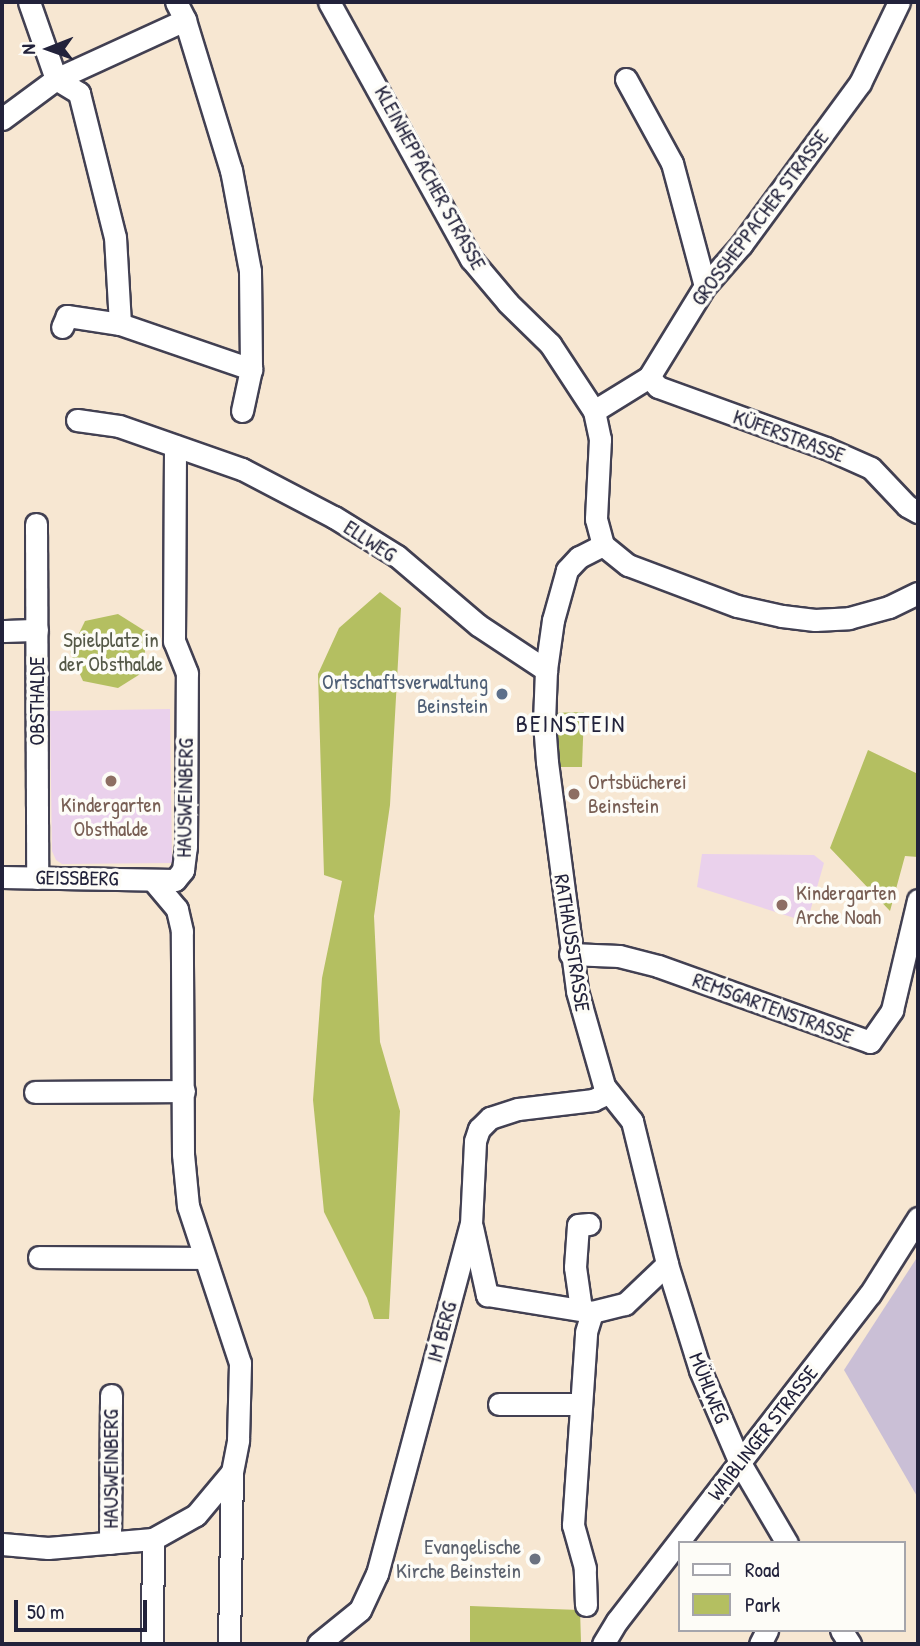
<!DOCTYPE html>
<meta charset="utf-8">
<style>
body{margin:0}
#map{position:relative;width:920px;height:1646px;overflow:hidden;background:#f7e7d2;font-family:"Patrick Hand",sans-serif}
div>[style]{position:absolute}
.built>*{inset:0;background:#ead1ec}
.industrial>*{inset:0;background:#cabfd6}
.green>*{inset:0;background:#b4bf61}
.roads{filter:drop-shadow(2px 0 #424052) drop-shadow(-2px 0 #424052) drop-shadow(0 2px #424052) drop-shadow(0 -2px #424052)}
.minor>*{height:21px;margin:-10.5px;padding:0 10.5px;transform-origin:10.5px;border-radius:10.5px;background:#fff}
.dots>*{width:19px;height:19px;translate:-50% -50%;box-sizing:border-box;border:4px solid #fdfcf7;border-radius:50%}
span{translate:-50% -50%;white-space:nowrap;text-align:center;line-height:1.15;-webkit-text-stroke:7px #fdfcf7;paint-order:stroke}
.street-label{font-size:21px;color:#22223b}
.park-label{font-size:21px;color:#555948}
.service-label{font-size:21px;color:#4e5e75}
.right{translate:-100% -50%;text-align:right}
.education-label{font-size:21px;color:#785e54}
.left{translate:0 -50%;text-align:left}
.worship-label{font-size:21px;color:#5b616d}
.quarter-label{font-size:24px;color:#22223b;letter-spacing:2px}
.frame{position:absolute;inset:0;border:4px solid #22223b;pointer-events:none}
.legend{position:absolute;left:678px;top:1541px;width:228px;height:91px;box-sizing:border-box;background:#fdfcf7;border:2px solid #a5a5ac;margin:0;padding:9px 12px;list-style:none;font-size:21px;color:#22223b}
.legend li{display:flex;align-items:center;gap:14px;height:35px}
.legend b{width:35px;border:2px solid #a5a5ac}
.north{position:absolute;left:14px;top:14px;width:70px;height:70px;-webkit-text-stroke:5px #fdfcf7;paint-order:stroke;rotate:269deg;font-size:19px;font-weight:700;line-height:28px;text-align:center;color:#22223b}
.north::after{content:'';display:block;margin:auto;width:24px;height:32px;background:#22223b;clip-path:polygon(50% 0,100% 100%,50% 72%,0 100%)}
.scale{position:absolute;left:14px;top:1600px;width:133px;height:32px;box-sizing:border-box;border:4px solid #22223b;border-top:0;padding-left:9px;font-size:21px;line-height:24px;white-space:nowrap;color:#22223b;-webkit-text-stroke:5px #fdfcf7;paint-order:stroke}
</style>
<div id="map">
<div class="built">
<div style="clip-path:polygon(170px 709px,172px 863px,62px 864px,56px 860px,52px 851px,50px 711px)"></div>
<div style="clip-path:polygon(702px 854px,814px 855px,824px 863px,807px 922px,697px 887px)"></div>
</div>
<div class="industrial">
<div style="clip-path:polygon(918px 1256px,918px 1498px,844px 1370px)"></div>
</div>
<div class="green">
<div style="clip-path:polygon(380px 592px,401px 608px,390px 805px,374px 916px,380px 1042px,400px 1111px,389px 1319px,374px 1319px,367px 1298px,324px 1212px,313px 1100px,322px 978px,342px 881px,324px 875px,318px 674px,339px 628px)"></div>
<div style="clip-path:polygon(118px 614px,145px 631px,145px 671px,118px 688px,83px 681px,70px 652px,85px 621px)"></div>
<div style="clip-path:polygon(584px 712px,582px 767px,557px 767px,551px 713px)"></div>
<div style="clip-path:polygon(868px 750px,918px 774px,918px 857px,905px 856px,890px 911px,830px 848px)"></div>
<div style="clip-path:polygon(470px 1606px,580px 1610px,581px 1642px,470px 1644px)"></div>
</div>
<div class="roads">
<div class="minor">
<div style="left:29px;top:2px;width:82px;rotate:70.7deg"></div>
<div style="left:56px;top:79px;width:27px;rotate:31deg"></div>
<div style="left:79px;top:93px;width:148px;rotate:76deg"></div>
<div style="left:115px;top:237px;width:87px;rotate:86.7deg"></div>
<div style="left:120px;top:324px;width:54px;rotate:-171.4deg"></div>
<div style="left:67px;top:316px;width:12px;rotate:114deg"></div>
<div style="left:176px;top:2px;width:20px;rotate:63deg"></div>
<div style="left:185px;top:20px;width:157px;rotate:73deg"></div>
<div style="left:231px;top:170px;width:103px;rotate:79.3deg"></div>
<div style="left:250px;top:271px;width:98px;rotate:89.4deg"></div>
<div style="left:251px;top:369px;width:43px;rotate:102.1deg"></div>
<div style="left:329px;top:2px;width:294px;rotate:61.1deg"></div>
<div style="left:471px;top:259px;width:57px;rotate:49.9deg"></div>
<div style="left:508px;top:303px;width:59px;rotate:44.3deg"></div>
<div style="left:550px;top:344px;width:80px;rotate:56.7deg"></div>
<div style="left:594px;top:411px;width:29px;rotate:78deg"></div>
<div style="left:600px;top:439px;width:80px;rotate:92.9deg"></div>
<div style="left:596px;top:519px;width:27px;rotate:75deg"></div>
<div style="left:603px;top:545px;width:32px;rotate:39deg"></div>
<div style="left:628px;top:565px;width:116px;rotate:20.6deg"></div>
<div style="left:737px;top:606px;width:46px;rotate:12.5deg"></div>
<div style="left:782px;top:616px;width:33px;rotate:7deg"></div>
<div style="left:815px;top:620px;width:34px;rotate:-3deg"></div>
<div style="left:849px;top:618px;width:41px;rotate:-15.4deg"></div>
<div style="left:889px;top:607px;width:32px;rotate:-26deg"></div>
<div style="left:626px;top:79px;width:96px;rotate:61.3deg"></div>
<div style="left:672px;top:163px;width:127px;rotate:75deg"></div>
<div style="left:2px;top:119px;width:67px;rotate:-36.5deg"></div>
<div style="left:56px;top:79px;width:142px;rotate:-24.6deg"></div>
<div style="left:120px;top:324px;width:139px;rotate:19deg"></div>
<div style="left:649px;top:377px;width:13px;rotate:48deg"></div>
<div style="left:658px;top:387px;width:179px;rotate:20deg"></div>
<div style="left:826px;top:448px;width:49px;rotate:24deg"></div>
<div style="left:871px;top:468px;width:52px;rotate:46.5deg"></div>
<div style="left:907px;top:506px;width:13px;rotate:29deg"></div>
<div style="left:594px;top:411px;width:65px;rotate:-31.7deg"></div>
<div style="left:649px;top:377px;width:107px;rotate:-58.4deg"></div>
<div style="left:705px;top:286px;width:55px;rotate:-48.7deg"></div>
<div style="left:741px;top:245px;width:201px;rotate:-53.7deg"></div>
<div style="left:860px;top:83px;width:90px;rotate:-64.3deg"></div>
<div style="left:77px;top:420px;width:42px;rotate:8.1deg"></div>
<div style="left:119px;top:426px;width:130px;rotate:19.3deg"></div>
<div style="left:242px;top:469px;width:104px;rotate:27.6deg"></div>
<div style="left:334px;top:517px;width:74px;rotate:31.8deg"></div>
<div style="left:397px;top:556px;width:106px;rotate:40.4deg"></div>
<div style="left:478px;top:625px;width:82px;rotate:33.5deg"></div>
<div style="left:36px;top:524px;width:354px;rotate:89.8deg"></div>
<div style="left:603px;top:545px;width:27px;rotate:153deg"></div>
<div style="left:579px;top:557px;width:18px;rotate:133deg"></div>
<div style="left:567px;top:570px;width:52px;rotate:105.6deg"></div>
<div style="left:553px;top:620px;width:50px;rotate:98deg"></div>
<div style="left:546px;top:670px;width:52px;rotate:92.2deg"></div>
<div style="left:544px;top:722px;width:40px;rotate:85.7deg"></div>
<div style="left:547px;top:762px;width:231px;rotate:82.5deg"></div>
<div style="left:577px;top:991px;width:99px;rotate:74.1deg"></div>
<div style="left:604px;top:1086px;width:45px;rotate:51.3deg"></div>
<div style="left:632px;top:1121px;width:147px;rotate:76.2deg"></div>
<div style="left:667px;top:1264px;width:111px;rotate:72.7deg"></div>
<div style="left:700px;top:1370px;width:101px;rotate:66.7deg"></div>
<div style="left:740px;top:1463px;width:93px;rotate:59.6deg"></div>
<div style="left:2px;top:631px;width:35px;rotate:-2deg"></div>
<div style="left:2px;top:877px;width:173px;rotate:1deg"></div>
<div style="left:175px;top:880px;width:13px;rotate:-51deg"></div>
<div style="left:183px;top:870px;width:23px;rotate:-83deg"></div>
<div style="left:186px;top:847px;width:174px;rotate:-89.7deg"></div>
<div style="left:187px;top:673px;width:35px;rotate:-112deg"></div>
<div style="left:174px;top:641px;width:195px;rotate:-89.7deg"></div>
<div style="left:570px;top:954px;width:49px;rotate:2.3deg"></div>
<div style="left:619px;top:956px;width:40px;rotate:14.4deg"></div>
<div style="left:658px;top:966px;width:225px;rotate:19.7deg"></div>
<div style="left:870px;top:1042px;width:39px;rotate:-55deg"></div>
<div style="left:892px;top:1010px;width:113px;rotate:-76.7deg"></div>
<div style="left:35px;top:1092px;width:149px;rotate:-0.4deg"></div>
<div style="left:472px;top:1227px;width:70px;rotate:77.6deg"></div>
<div style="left:487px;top:1295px;width:106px;rotate:9.2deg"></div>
<div style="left:39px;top:1257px;width:164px;rotate:0.3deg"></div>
<div style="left:581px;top:1309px;width:42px;rotate:-98.1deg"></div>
<div style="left:575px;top:1267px;width:42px;rotate:-85.9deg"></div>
<div style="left:578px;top:1225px;width:11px;rotate:-5deg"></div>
<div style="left:499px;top:1404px;width:82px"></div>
<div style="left:110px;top:1543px;width:148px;rotate:-89.6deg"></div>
<div style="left:2px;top:1544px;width:46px;rotate:5deg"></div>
<div style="left:48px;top:1548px;width:105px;rotate:-4.9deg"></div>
<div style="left:153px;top:1539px;width:49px;rotate:-29.2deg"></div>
<div style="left:196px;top:1515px;width:56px;rotate:-50.1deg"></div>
<div style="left:232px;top:1472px;width:33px;rotate:-79deg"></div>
<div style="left:238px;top:1440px;width:77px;rotate:-88.5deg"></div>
<div style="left:240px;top:1363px;width:165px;rotate:-108.3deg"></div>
<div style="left:188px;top:1206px;width:52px;rotate:-95.5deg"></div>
<div style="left:183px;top:1154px;width:223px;rotate:-90.3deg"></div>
<div style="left:182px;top:931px;width:23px;rotate:-103deg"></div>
<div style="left:177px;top:909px;width:38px;rotate:-130deg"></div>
<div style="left:586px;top:1605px;width:37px;rotate:-92deg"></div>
<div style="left:585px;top:1568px;width:45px;rotate:-105.6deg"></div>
<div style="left:573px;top:1525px;width:193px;rotate:-86.1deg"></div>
<div style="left:586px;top:1332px;width:21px;rotate:-73deg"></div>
<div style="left:592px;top:1312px;width:34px;rotate:-14deg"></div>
<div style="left:625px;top:1304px;width:58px;rotate:-43.6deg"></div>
<div style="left:841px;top:1630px;width:17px;rotate:57deg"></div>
<div style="left:152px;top:1644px;width:105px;rotate:-89.5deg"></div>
<div style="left:229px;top:1644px;width:172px;rotate:-89deg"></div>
<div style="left:318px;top:1644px;width:54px;rotate:-39deg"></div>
<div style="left:360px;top:1610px;width:40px;rotate:-65deg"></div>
<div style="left:377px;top:1574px;width:362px;rotate:-75deg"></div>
<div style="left:471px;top:1224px;width:83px;rotate:-87.2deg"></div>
<div style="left:475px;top:1141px;width:13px;rotate:-72deg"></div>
<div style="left:479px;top:1129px;width:16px;rotate:-45deg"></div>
<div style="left:490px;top:1118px;width:29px;rotate:-18deg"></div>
<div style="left:518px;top:1109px;width:76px;rotate:-6.8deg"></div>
<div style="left:593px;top:1100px;width:17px;rotate:-25deg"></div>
<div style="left:603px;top:1644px;width:27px;rotate:-59deg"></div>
<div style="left:617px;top:1621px;width:413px;rotate:-52.3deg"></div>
<div style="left:870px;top:1294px;width:90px;rotate:-57.7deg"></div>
<div style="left:760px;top:1644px;width:16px;rotate:-63deg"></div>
</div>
</div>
<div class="dots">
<div style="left:502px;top:694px;background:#5c6f8a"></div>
<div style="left:111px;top:781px;background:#8d6e63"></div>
<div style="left:574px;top:794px;background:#8d6e63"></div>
<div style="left:782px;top:905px;background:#8d6e63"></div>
<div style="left:535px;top:1559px;background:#6b7280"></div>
</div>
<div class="street-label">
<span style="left:430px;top:178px;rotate:61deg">KLEINHEPPACHER STRASSE</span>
<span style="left:760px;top:218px;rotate:-53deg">GROSSHEPPACHER STRASSE</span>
<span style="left:789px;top:436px;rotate:20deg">KÜFERSTRASSE</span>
<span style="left:370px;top:541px;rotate:33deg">ELLWEG</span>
<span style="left:37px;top:701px;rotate:-90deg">OBSTHALDE</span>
<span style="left:185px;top:798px;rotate:-89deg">HAUSWEINBERG</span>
<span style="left:77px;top:878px;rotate:1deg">GEISSBERG</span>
<span style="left:572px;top:943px;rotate:81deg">RATHAUSSTRASSE</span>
<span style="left:773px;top:1008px;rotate:20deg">REMSGARTENSTRASSE</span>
<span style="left:442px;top:1332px;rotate:-75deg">IM BERG</span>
<span style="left:709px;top:1388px;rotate:68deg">MÜHLWEG</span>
<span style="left:763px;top:1433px;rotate:-52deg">WAIBLINGER STRASSE</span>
<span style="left:111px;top:1469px;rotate:-90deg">HAUSWEINBERG</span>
</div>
<div class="park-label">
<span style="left:111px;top:652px">Spielplatz in<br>der Obsthalde</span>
</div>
<div class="service-label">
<span class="right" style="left:488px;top:694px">Ortschaftsverwaltung<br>Beinstein</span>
</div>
<div class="education-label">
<span class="left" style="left:588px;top:794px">Ortsbücherei<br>Beinstein</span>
<span style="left:111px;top:817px">Kindergarten<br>Obsthalde</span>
<span class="left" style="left:796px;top:905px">Kindergarten<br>Arche Noah</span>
</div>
<div class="worship-label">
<span class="right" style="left:521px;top:1559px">Evangelische<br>Kirche Beinstein</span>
</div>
<div class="quarter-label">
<span style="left:571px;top:724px">BEINSTEIN</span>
</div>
<div class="frame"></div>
<ul class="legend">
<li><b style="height:9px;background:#fff"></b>Road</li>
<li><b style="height:19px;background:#b4bf61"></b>Park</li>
</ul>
<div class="north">N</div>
<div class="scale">50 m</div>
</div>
